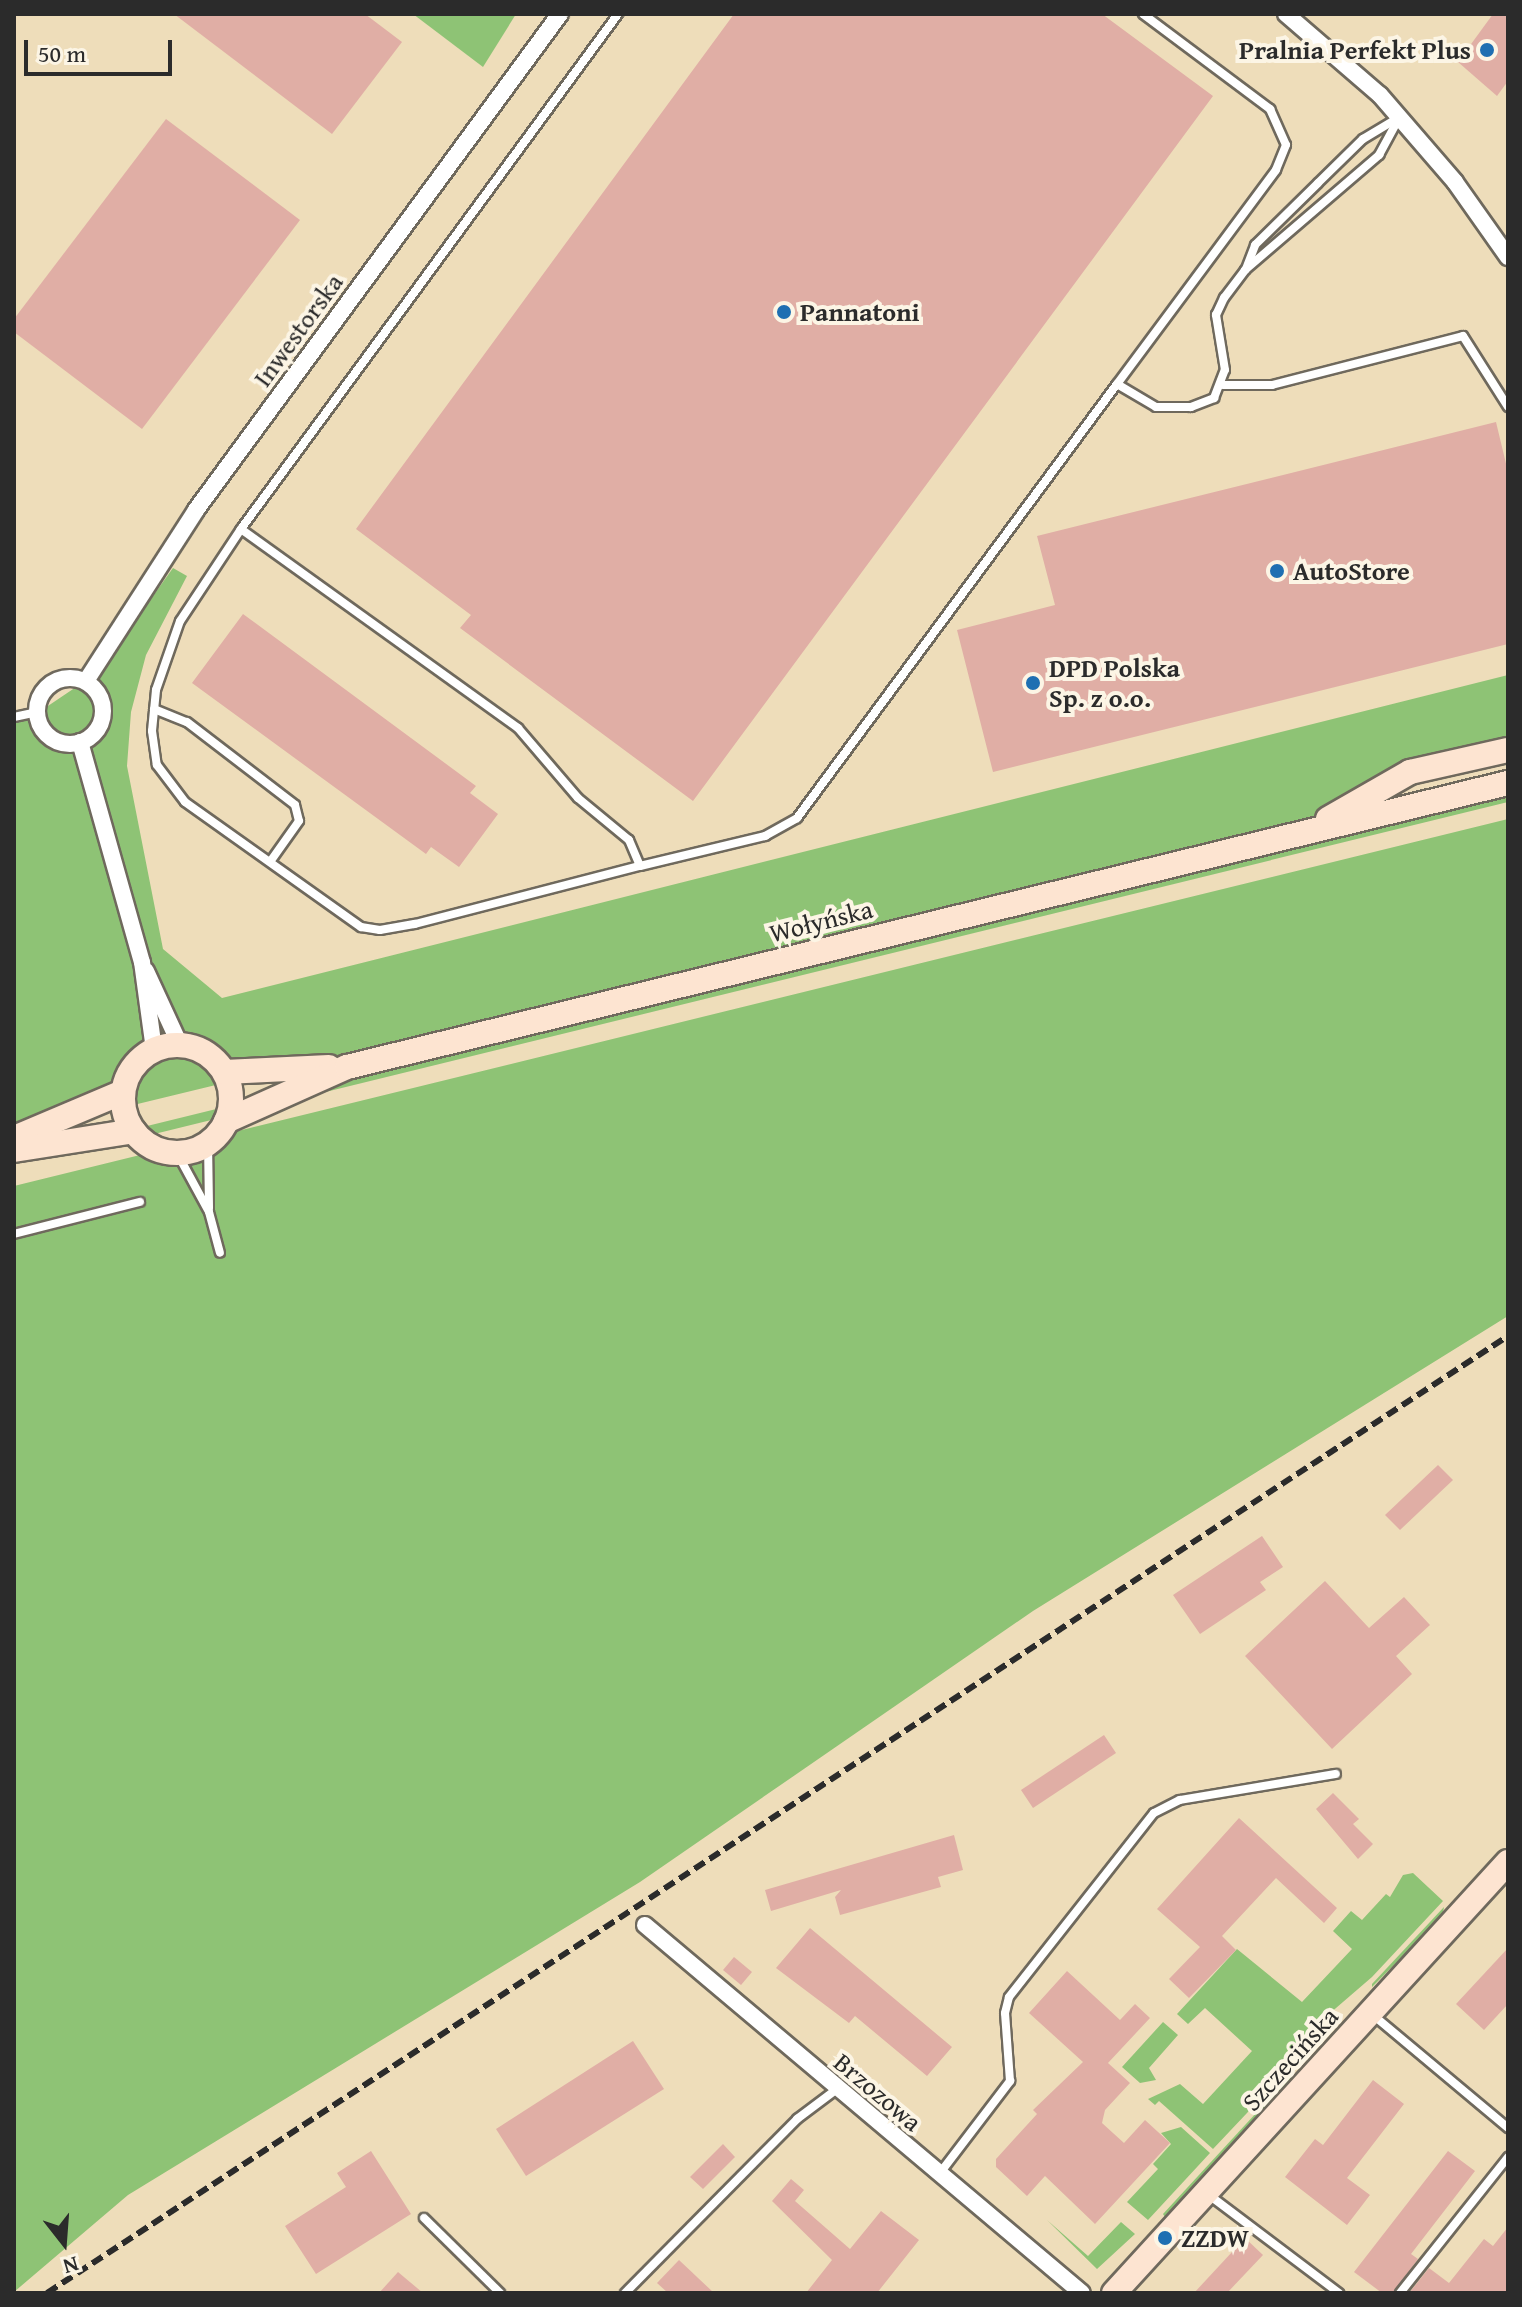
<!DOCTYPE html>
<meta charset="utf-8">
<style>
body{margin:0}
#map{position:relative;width:1522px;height:2307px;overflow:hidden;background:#eeddba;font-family:"Gentium Book Plus",serif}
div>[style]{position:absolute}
.green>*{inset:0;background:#8ec375}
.building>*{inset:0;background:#e0aea5}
.roads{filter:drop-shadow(2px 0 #6f695d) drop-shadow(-2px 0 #6f695d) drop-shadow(0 2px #6f695d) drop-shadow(0 -2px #6f695d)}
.lane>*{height:8px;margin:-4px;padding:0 4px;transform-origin:4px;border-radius:4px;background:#fff}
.street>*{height:16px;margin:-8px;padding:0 8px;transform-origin:8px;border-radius:8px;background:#fff}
.street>.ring{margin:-8px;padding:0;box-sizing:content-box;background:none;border:16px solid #fff;border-radius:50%}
.secondary>*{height:24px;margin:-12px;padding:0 12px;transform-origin:12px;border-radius:12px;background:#fde4d1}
.secondary>.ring{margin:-12px;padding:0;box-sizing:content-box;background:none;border:24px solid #fde4d1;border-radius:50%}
.rail>*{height:6px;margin-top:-3px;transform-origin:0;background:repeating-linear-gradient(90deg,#2b2b2b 0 12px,transparent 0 18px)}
.dots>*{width:22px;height:22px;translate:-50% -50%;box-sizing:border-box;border:4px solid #fcf5e5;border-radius:50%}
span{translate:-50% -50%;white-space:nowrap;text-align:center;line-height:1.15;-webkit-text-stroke:8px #fcf5e5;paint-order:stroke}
.poi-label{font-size:26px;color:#2b2b2b;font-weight:700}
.right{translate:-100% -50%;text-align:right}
.left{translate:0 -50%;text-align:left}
.street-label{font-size:26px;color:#2b2b2b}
.frame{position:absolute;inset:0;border:16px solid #2b2b2b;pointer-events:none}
.north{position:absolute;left:24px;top:2203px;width:80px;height:80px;-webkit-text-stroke:6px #fcf5e5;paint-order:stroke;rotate:163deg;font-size:22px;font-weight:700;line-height:32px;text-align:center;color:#2b2b2b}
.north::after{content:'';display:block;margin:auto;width:28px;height:36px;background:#2b2b2b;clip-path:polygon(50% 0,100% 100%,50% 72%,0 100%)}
.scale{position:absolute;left:24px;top:40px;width:148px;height:36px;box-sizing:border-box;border:4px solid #2b2b2b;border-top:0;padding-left:10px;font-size:24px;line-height:28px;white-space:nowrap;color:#2b2b2b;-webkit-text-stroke:6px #fcf5e5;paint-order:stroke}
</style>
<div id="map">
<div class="green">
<div style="clip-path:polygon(413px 14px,516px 14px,483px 67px)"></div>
<div style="clip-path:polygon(173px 568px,187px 576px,146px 655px,131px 712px,127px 766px,163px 949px,222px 998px,1508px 675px,1508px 742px,1316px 818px,14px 1134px,14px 719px,42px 710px,82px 683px,118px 645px)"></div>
<div style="clip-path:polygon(1508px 793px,1508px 802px,134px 1139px,143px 1127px)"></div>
<div style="clip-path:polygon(1508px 819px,1508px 1316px,1033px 1611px,640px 1882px,128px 2195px,14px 2292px,14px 1186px)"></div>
<div style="clip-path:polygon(1413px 1873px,1443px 1901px,1372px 1977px,1307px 2033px,1310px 2037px,1280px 2078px,1213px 2149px,1159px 2101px,1155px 2105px,1148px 2099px,1180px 2084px,1203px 2104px,1252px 2051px,1205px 2008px,1188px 2024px,1177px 2014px,1237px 1949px,1302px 2002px,1352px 1949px,1333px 1931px,1351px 1911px,1362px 1920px,1386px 1894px,1390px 1897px,1403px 1875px)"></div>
<div style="clip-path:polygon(1444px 1907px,1442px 1917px,1372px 1987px,1372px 1984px)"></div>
<div style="clip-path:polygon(1163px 2022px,1178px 2035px,1149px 2068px,1156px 2080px,1140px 2083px,1122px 2067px)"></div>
<div style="clip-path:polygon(1294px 2072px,1289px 2085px,1165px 2217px,1163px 2214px)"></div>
<div style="clip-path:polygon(1181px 2127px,1210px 2153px,1148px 2220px,1127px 2202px,1158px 2169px,1153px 2164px,1171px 2144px,1161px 2133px)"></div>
<div style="clip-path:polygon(1047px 2220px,1088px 2256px,1121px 2222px,1135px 2234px,1097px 2269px)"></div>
</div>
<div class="building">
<div style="clip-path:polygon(174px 14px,365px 14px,402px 42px,332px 134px)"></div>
<div style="clip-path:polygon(734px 14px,1102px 14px,1213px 96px,693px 801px,460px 628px,471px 615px,356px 529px)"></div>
<div style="clip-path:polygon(1493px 14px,1508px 14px,1508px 81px,1497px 96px,1458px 62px)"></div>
<div style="clip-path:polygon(166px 119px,300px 220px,142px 429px,14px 332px,14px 319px)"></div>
<div style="clip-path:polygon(1496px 422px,1508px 472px,1508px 644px,993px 772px,957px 630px,1055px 605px,1037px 536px)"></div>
<div style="clip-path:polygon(243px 614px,476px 786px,470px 793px,498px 814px,459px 867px,431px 847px,426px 854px,192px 683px)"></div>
<div style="clip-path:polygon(1438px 1465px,1453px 1480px,1400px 1530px,1385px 1515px)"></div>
<div style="clip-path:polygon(1262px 1536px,1283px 1567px,1260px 1582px,1266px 1590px,1200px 1634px,1173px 1595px)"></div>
<div style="clip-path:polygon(1325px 1581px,1369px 1628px,1404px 1597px,1430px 1625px,1396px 1656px,1412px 1674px,1332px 1749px,1245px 1656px)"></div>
<div style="clip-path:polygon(1104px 1735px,1116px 1753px,1033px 1808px,1021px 1790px)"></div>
<div style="clip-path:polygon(1333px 1793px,1359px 1819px,1353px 1824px,1373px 1844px,1358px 1859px,1316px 1809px)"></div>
<div style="clip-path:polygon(1239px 1818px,1337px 1908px,1324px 1923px,1276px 1878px,1222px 1936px,1236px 1950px,1189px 1998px,1169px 1979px,1200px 1947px,1157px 1909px)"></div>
<div style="clip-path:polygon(954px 1835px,963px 1870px,938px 1877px,941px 1887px,840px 1915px,835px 1897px,841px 1890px,771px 1911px,765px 1890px)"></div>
<div style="clip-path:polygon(810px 1928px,952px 2047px,927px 2076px,855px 2016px,849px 2023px,776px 1968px)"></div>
<div style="clip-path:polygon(1508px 1948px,1508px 2004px,1484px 2030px,1456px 2004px)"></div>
<div style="clip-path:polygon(734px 1957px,752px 1972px,741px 1985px,723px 1970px)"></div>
<div style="clip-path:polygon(1067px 1971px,1120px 2020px,1135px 2004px,1150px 2018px,1108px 2063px,1130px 2083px,1105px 2110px,1102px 2123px,1124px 2143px,1145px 2120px,1170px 2143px,1095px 2224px,1045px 2176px,1027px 2196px,996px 2167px,996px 2159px,1037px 2114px,1033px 2110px,1083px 2062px,1029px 2013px)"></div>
<div style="clip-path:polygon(633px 2041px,664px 2089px,526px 2176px,496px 2129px)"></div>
<div style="clip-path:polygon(1373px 2080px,1404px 2104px,1347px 2178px,1370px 2195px,1347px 2225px,1285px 2177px,1315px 2139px,1323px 2145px)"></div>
<div style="clip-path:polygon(723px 2144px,735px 2157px,703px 2189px,690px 2177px)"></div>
<div style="clip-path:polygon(371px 2151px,411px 2214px,316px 2274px,285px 2226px,346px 2187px,337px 2173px)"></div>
<div style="clip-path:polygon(1448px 2151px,1475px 2171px,1411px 2254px,1418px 2259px,1393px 2293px,1382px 2293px,1354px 2272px)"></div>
<div style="clip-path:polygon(791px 2179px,804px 2190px,795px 2201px,850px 2249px,881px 2211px,919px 2240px,877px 2293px,806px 2293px,832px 2260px,772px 2201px)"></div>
<div style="clip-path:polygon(1508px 2227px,1508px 2293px,1409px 2293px,1429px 2268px,1449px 2283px,1484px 2239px,1493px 2246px)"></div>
<div style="clip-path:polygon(1245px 2238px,1263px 2255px,1227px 2293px,1194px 2293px)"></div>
<div style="clip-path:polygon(679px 2260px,714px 2293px,668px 2293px,657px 2283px)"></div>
<div style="clip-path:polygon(398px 2272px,423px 2293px,379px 2293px)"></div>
</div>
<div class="roads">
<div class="lane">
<div style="left:618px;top:14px;width:638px;rotate:126.21deg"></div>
<div style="left:241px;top:529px;width:110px;rotate:123.5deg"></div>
<div style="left:180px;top:621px;width:73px;rotate:109.2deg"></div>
<div style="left:156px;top:690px;width:41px;rotate:95.6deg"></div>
<div style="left:152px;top:731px;width:34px;rotate:82deg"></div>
<div style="left:157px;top:765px;width:46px;rotate:52.9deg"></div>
<div style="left:185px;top:802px;width:216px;rotate:35.4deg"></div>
<div style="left:361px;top:927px;width:19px;rotate:9deg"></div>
<div style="left:380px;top:930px;width:36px;rotate:-10deg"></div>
<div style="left:415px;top:924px;width:232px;rotate:-14.5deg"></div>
<div style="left:1143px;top:14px;width:159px;rotate:36.8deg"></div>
<div style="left:1270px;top:109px;width:39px;rotate:66deg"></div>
<div style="left:1286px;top:145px;width:27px;rotate:112deg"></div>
<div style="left:1276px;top:170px;width:267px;rotate:126.6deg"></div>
<div style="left:1117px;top:384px;width:45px;rotate:30.5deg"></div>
<div style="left:1156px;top:407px;width:35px"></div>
<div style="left:1191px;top:407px;width:25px;rotate:-21deg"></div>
<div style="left:1214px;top:398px;width:30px;rotate:-69deg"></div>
<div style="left:1225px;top:370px;width:56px;rotate:-99.3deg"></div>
<div style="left:1216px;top:315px;width:19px;rotate:-65deg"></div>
<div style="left:1224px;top:298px;width:35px;rotate:-53deg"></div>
<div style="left:1245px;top:270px;width:177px;rotate:-40.6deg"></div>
<div style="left:1379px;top:155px;width:42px;rotate:-61.6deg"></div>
<div style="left:1246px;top:269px;width:26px;rotate:-69deg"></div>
<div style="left:1255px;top:245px;width:88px;rotate:-44.5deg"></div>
<div style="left:1318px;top:183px;width:63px;rotate:-44.4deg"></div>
<div style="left:1363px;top:139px;width:41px;rotate:-31deg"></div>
<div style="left:1223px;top:385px;width:49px"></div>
<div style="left:1272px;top:385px;width:197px;rotate:-14.4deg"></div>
<div style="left:1463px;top:336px;width:84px;rotate:57.6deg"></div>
<div style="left:241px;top:529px;width:341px;rotate:35.7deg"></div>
<div style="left:518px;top:728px;width:92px;rotate:49.4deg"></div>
<div style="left:578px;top:798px;width:66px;rotate:39.5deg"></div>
<div style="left:629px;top:840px;width:28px;rotate:67deg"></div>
<div style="left:640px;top:866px;width:129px;rotate:-13.5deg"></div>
<div style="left:765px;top:836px;width:37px;rotate:-29deg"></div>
<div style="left:797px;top:818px;width:539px;rotate:-53.6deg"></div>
<div style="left:154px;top:709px;width:35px;rotate:22deg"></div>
<div style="left:187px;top:722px;width:136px;rotate:37.5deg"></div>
<div style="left:295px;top:805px;width:16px;rotate:76deg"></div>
<div style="left:299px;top:821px;width:50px;rotate:125.3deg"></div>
<div style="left:14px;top:717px;width:24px;rotate:-12deg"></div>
<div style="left:208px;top:1143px;width:65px;rotate:89.1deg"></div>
<div style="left:177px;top:1153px;width:67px;rotate:61.5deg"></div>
<div style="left:209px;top:1212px;width:42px;rotate:75deg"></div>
<div style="left:14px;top:1234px;width:130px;rotate:-14.3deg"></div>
<div style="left:1373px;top:2015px;width:176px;rotate:39.9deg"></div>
<div style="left:940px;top:2173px;width:116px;rotate:-52.7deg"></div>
<div style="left:1010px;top:2081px;width:68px;rotate:-94.2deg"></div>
<div style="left:1005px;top:2013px;width:16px;rotate:-76deg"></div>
<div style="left:1009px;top:1997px;width:234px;rotate:-51.8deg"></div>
<div style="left:1154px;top:1813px;width:29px;rotate:-27deg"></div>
<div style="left:1180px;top:1800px;width:158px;rotate:-9.5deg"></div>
<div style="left:1209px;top:2195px;width:163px;rotate:37deg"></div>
<div style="left:424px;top:2218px;width:107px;rotate:44.6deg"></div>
<div style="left:625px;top:2293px;width:245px;rotate:-45.3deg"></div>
<div style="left:797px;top:2119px;width:50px;rotate:-36.9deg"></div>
<div style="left:1400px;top:2293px;width:174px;rotate:-51.5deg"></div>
</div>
<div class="street">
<div style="left:1286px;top:14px;width:124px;rotate:40.8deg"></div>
<div style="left:1380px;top:95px;width:115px;rotate:49.2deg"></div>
<div style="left:1455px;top:182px;width:92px;rotate:54.8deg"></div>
<div class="ring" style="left:37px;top:678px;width:50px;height:50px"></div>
<div style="left:86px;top:681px;width:203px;rotate:-57.2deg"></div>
<div style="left:196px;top:510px;width:615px;rotate:-53.73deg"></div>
<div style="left:80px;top:742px;width:229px;rotate:74.3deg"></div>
<div style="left:142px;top:962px;width:89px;rotate:82.2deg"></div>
<div style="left:146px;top:971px;width:81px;rotate:65.3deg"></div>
<div style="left:645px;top:1925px;width:571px;rotate:40.1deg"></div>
</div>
<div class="secondary">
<div style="left:1328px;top:819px;width:95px;rotate:-29.8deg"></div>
<div style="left:1410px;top:772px;width:100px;rotate:-12.7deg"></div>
<div class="ring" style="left:123px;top:1045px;width:84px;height:84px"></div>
<div style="left:225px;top:1072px;width:104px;rotate:-2.8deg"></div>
<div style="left:226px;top:1121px;width:133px;rotate:-24.1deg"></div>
<div style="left:347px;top:1067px;width:1195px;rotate:-13.75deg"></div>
<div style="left:14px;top:1138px;width:118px;rotate:-22.9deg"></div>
<div style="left:14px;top:1150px;width:121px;rotate:-9deg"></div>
<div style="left:1114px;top:2293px;width:584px;rotate:-47.57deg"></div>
</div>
</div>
<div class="rail">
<div style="left:47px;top:2293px;width:1747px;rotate:-33.23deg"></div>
</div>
<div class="dots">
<div style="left:1487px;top:50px;background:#1f6fb2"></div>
<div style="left:784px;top:312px;background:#1f6fb2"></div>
<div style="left:1277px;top:571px;background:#1f6fb2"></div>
<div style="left:1033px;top:683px;background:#1f6fb2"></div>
<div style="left:1165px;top:2238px;background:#1f6fb2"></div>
</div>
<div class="poi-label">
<span class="right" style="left:1471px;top:50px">Pralnia Perfekt Plus</span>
<span class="left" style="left:800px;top:312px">Pannatoni</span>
<span class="left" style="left:1293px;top:571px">AutoStore</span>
<span class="left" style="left:1049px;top:683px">DPD Polska<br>Sp. z o.o.</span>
<span class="left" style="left:1181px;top:2238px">ZZDW</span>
</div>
<div class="street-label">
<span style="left:298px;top:330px;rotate:-54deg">Inwestorska</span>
<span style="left:821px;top:921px;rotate:-14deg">Wołyńska</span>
<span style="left:1290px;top:2059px;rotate:-48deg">Szczecińska</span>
<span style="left:878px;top:2092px;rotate:40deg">Brzozowa</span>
</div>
<div class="frame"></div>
<div class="north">N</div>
<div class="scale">50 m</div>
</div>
